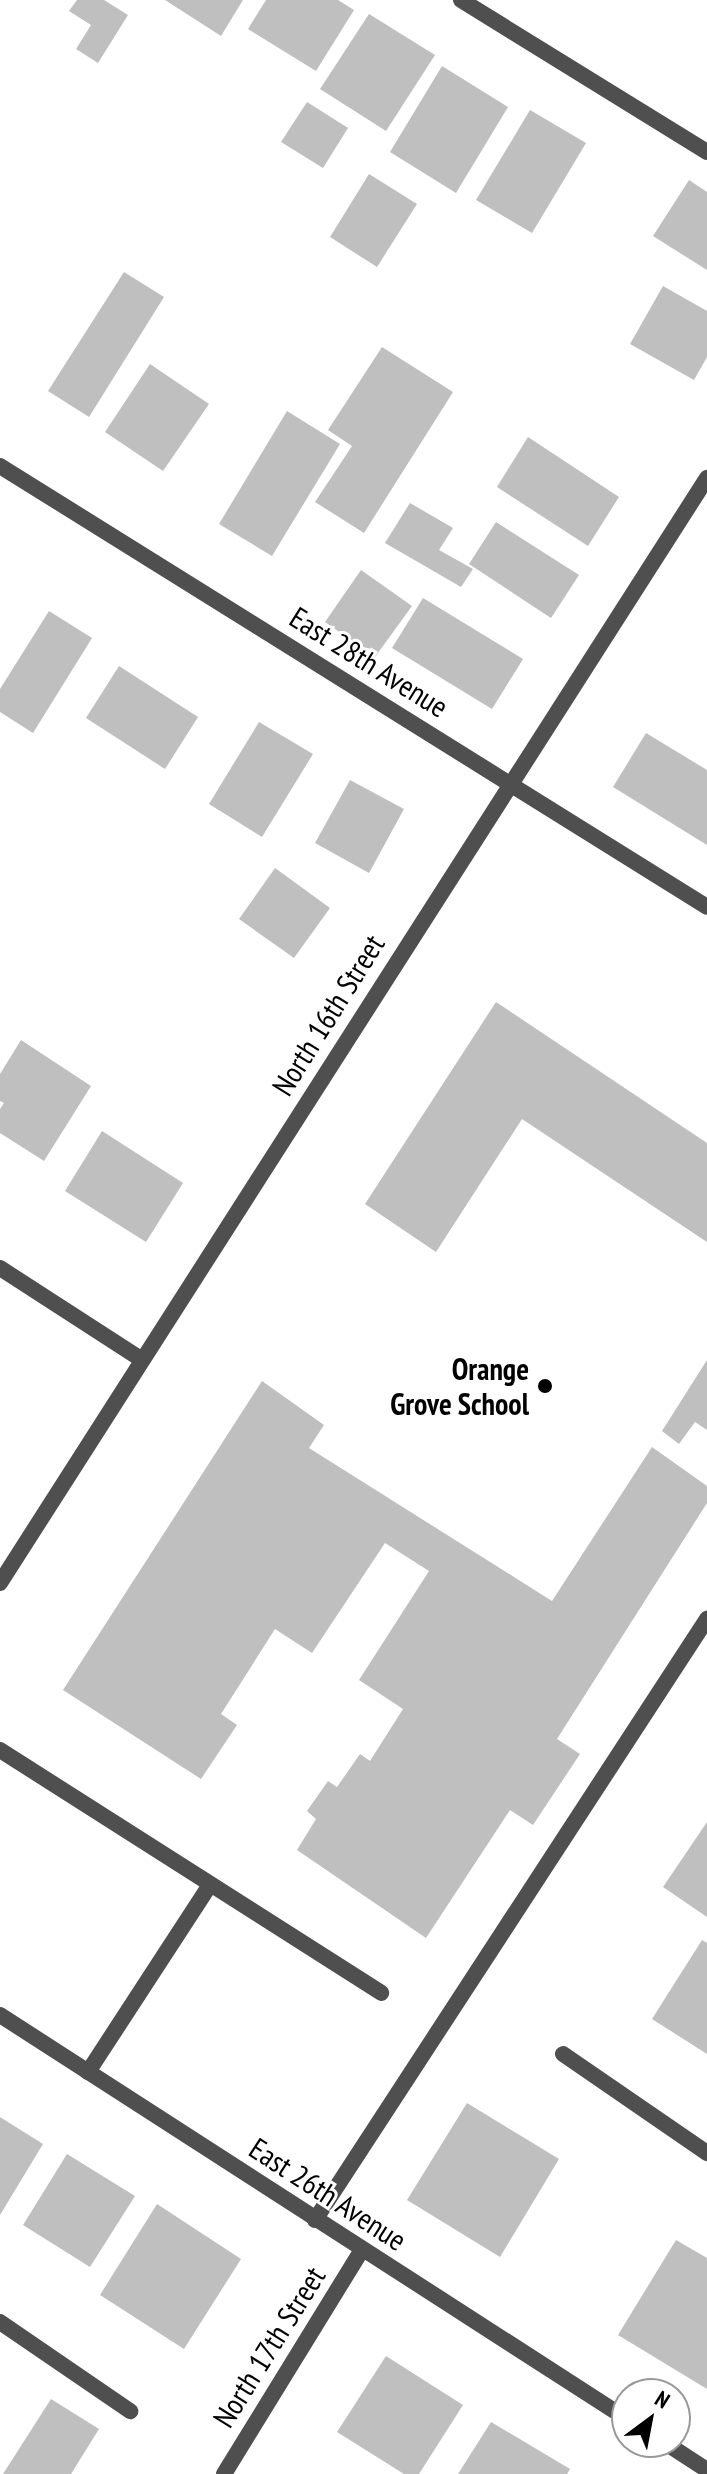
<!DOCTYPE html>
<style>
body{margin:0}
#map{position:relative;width:707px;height:2474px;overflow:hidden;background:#fff;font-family:"PT Sans Narrow",sans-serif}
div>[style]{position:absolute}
.building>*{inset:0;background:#bfbfbf}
.service>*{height:16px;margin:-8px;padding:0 8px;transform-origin:8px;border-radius:8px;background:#4f4f4f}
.minor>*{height:16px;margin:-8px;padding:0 8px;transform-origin:8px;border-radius:8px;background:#4f4f4f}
.tertiary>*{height:16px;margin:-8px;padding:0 8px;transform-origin:8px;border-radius:8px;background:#4f4f4f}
.dots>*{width:22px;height:22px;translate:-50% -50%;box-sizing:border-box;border:4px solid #fff;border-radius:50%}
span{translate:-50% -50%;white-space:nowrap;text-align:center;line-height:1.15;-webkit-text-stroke:6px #fff;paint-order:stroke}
.street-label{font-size:30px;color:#000}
.poi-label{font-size:30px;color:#000;font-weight:700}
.right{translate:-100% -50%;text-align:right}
.north{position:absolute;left:611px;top:2378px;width:80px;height:80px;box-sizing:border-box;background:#fff;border:2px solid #999;border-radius:50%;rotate:32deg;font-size:22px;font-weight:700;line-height:32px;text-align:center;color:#000}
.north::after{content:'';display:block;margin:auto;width:28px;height:36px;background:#000;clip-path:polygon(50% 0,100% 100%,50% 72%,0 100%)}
</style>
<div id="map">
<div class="building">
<div style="clip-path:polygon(77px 0,104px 0,128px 15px,98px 63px,76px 49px,91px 25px,69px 11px)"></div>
<div style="clip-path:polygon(165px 0,243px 0,221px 36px)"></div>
<div style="clip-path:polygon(266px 0,338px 0,354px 10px,316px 71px,248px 29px)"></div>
<div style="clip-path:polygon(369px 14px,435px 55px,386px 131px,320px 89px)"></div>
<div style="clip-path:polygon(442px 66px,508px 107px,456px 193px,390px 152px)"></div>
<div style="clip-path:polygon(307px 102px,348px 128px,323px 168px,281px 142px)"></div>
<div style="clip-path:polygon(530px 110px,586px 143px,532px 233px,476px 200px)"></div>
<div style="clip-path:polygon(369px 174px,417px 204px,377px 267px,330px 237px)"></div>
<div style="clip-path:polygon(689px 180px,707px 192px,707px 270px,653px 236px)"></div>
<div style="clip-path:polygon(124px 272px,164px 297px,89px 417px,48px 391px)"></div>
<div style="clip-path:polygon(663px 286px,707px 311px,707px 357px,694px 380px,630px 344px)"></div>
<div style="clip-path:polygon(382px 347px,453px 392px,364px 533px,315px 502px,352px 446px,328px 430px)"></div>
<div style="clip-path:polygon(150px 364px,209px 404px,163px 471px,105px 432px)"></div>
<div style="clip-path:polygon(287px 411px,340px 444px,272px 556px,219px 524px)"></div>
<div style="clip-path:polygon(528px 437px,619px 497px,588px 546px,497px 487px)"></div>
<div style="clip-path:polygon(410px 503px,453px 528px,439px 550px,473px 569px,461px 587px,385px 543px)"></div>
<div style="clip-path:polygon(496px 522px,579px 575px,551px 618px,469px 564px)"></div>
<div style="clip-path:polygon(361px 570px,412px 606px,375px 657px,325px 622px)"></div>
<div style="clip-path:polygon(423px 598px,523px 659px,492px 709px,392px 648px)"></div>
<div style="clip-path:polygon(49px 611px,92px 638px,33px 733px,0 712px,0 689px)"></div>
<div style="clip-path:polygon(119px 666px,198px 717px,165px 769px,86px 718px)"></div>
<div style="clip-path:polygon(259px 722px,313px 754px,262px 837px,209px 804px)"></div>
<div style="clip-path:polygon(646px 733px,707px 770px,707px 845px,613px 787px)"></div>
<div style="clip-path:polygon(350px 780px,404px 809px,369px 873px,315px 843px)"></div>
<div style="clip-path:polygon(275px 868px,330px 908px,294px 958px,239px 919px)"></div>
<div style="clip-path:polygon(496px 1002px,707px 1143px,707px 1242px,522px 1119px,436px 1252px,365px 1204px)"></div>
<div style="clip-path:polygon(21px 1040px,91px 1086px,44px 1161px,0 1133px,0 1109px,4px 1103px,0 1101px,0 1074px)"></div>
<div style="clip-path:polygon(102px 1131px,183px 1183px,146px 1242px,65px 1191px)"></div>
<div style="clip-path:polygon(707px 1360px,707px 1430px,695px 1422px,679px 1444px,662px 1431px)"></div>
<div style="clip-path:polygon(262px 1381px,324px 1425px,309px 1448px,552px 1601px,652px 1447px,707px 1486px,707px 1503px,557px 1739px,580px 1754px,533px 1825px,510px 1810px,426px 1938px,297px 1850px,316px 1819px,307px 1811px,328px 1781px,337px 1787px,360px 1754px,370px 1761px,403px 1709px,359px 1680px,429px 1571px,385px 1543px,312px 1653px,275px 1629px,221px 1714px,237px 1725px,201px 1779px,63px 1690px)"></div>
<div style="clip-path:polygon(707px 1822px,707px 1917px,663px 1887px)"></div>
<div style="clip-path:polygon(702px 1940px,707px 1943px,707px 2054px,652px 2019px)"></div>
<div style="clip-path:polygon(467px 2103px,559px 2159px,500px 2257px,407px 2200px)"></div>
<div style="clip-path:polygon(0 2117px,43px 2144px,0 2215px)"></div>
<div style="clip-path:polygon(67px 2154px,135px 2196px,90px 2267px,23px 2225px)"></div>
<div style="clip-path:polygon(157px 2204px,241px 2259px,184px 2349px,100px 2295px)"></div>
<div style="clip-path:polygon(676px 2240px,707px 2258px,707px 2389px,618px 2335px)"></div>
<div style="clip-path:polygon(386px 2356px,463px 2405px,419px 2474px,404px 2474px,337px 2432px)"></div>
<div style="clip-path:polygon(51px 2399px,99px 2429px,71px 2474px,3px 2474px)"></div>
<div style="clip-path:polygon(491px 2422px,570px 2469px,567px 2474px,458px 2474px)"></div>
</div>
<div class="service">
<div style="left:0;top:1750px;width:452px;rotate:32.5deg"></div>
<div style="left:563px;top:2054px;width:175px;rotate:34.5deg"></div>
<div style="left:88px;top:2072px;width:223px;rotate:-56.9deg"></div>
<div style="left:315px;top:2220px;width:718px;rotate:-56.89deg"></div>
<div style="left:0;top:2322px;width:158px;rotate:34.4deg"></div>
</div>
<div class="minor">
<div style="left:461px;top:0;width:289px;rotate:31.7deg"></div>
<div style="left:0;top:466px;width:833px;rotate:31.95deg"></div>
<div style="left:0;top:1268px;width:169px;rotate:32.9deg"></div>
<div style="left:0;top:1583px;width:1312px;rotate:-57.39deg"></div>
<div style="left:224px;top:2474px;width:263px;rotate:-58.4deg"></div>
</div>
<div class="tertiary">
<div style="left:0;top:2015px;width:746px;rotate:32.8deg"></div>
<div style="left:664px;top:2442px;width:51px;rotate:33.1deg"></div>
</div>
<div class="dots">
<div style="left:545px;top:1386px;background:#000"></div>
</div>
<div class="street-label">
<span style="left:369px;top:662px;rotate:32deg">East 28th Avenue</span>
<span style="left:328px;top:1015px;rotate:-58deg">North 16th Street</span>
<span style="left:328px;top:2194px;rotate:33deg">East 26th Avenue</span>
<span style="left:269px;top:2347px;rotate:-58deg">North 17th Street</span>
</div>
<div class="poi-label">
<span class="right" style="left:529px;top:1386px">Orange<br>Grove School</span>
</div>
<div class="north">N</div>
</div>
